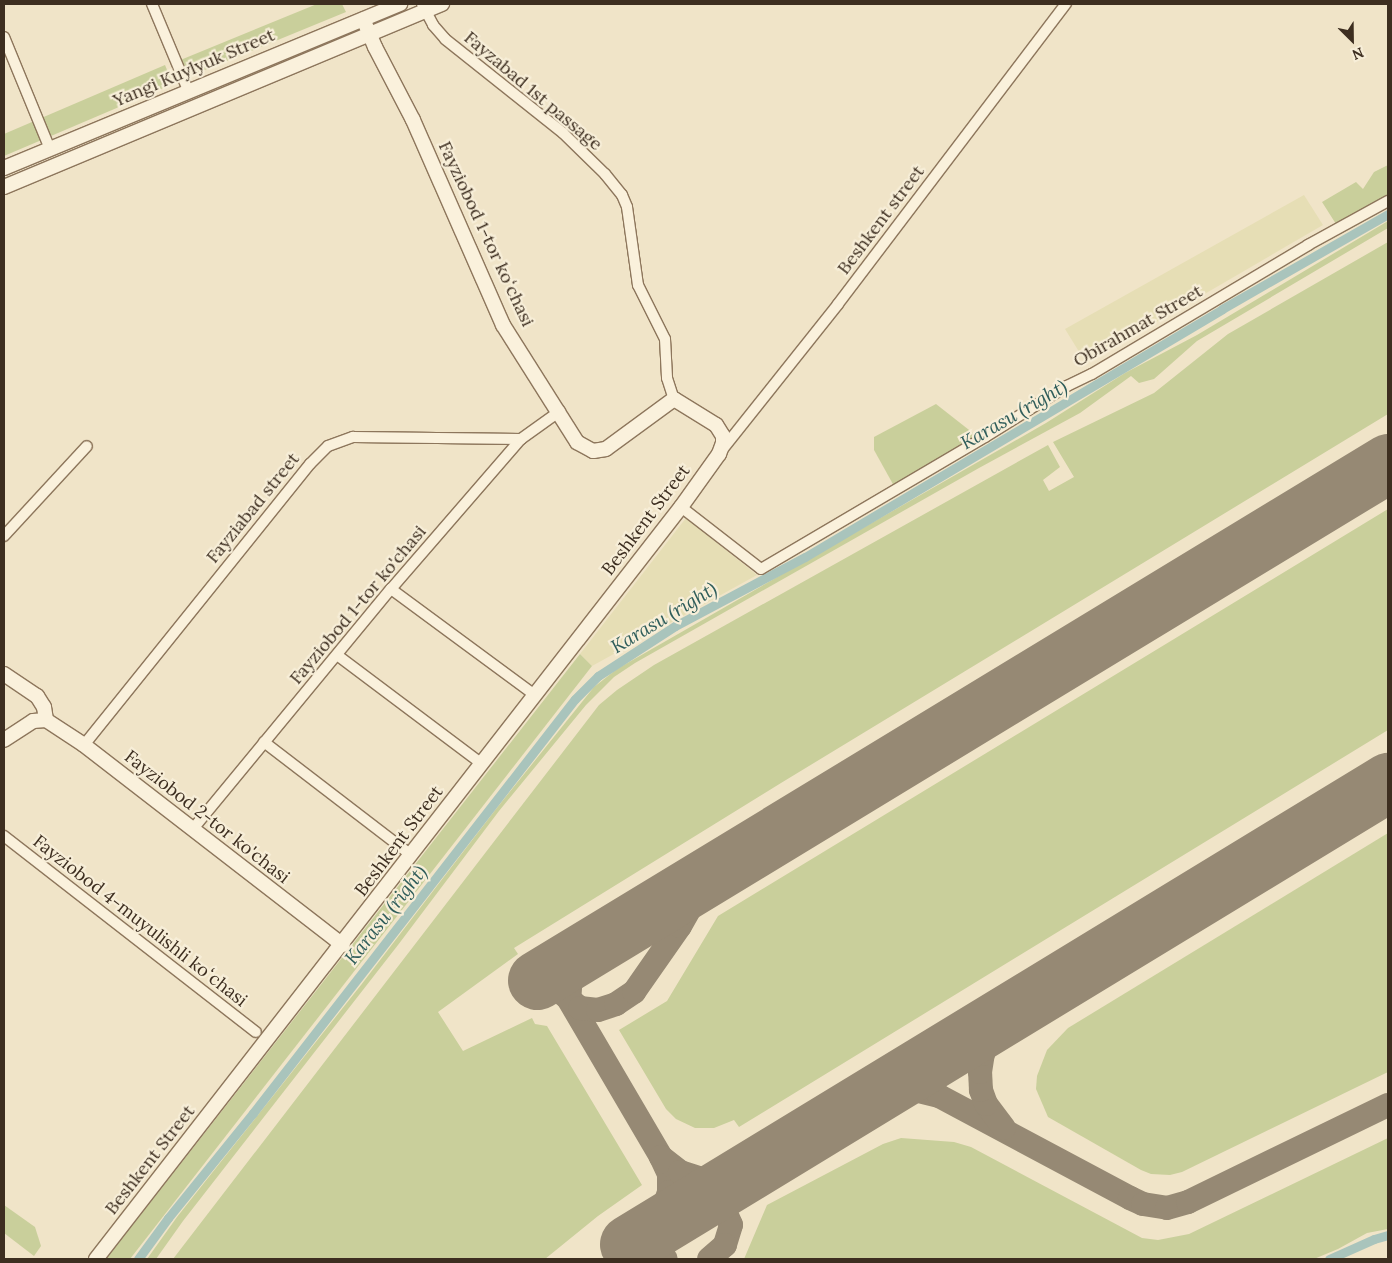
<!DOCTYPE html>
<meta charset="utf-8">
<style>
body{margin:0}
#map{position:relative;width:1392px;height:1263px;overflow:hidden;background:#f0e4c8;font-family:Lora,serif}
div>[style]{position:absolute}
.farmland>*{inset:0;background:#e6deb5}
.green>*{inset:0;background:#c9cf9b}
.canal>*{height:9px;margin:-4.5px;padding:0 4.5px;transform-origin:4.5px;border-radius:4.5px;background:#a9c4bc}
.taxiway>*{height:24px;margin:-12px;padding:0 12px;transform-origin:12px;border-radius:12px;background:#968974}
.runway>*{height:59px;margin:-29.5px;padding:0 29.5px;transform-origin:29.5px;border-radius:29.5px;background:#968974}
.roads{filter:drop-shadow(1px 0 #8d765c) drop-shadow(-1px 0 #8d765c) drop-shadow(0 1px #8d765c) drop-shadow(0 -1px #8d765c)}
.street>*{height:10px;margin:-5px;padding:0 5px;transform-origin:5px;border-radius:5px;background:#faf1dc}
.secondary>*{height:14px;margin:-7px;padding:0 7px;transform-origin:7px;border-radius:7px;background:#faf1dc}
span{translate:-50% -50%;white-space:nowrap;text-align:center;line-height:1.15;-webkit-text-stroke:4.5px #f7eed8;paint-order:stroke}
.street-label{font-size:18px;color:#3d2e20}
.water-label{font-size:19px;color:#2f5d5a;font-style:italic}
.frame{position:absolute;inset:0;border:5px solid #3d2e20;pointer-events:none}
.north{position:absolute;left:1327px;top:15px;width:50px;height:50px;-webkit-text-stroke:4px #f7eed8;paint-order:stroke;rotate:157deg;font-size:14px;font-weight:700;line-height:20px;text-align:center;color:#3d2e20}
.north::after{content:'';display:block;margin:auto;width:18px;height:22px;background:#3d2e20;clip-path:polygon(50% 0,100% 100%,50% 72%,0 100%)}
</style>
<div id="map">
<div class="farmland">
<div style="clip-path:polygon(1304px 195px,1323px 225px,1086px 363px,1065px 329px)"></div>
<div style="clip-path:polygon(686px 518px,757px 575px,592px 666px,580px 654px)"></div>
</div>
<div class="green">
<div style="clip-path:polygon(317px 4px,342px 4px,346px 12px,185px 78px,178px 61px)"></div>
<div style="clip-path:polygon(165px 65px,173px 84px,4px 156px,4px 134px)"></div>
<div style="clip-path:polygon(1388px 165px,1388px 196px,1336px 224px,1322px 202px,1356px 182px,1363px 189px,1374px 172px)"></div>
<div style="clip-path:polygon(1388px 221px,1388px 228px,1197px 341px,1154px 379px,1139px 383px,1131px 376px,1080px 413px,979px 468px,635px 663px,614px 677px,586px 705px,499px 811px,398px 945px,183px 1221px,156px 1259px,147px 1259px,177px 1217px,361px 985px,496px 809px,594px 687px,617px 669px,1046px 423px,1125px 373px,1197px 335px)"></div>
<div style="clip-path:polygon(1388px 242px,1388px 414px,781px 783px,514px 948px,518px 954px,438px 1012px,463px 1051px,532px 1018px,535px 1024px,547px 1026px,642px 1185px,598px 1216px,545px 1259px,173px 1259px,599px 705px,617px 690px,654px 665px,1048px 445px,1060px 467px,1043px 480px,1049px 491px,1074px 477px,1053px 442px,1154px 393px,1228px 334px)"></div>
<div style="clip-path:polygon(936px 404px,978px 437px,894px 486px,874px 450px,874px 437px)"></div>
<div style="clip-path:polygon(1388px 509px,1388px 730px,739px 1127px,734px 1120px,714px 1128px,695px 1128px,676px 1119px,666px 1109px,619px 1030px,667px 1001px,718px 916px)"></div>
<div style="clip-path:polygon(580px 654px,592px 666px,130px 1259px,106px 1259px)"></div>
<div style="clip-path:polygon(1388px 833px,1388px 1072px,1182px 1172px,1170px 1175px,1151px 1174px,1141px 1170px,1048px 1117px,1036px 1089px,1037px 1076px,1047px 1050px,1068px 1028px)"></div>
<div style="clip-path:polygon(901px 1138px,954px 1142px,971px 1147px,1142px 1238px,1158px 1240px,1189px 1234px,1388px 1138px,1388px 1229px,1367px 1233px,1338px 1249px,1314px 1259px,744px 1259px,767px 1205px,883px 1144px)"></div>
<div style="clip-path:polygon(4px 1205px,35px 1227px,41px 1246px,34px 1256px,4px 1233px)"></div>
</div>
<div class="canal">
<div style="left:138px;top:1259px;width:51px;rotate:-53.8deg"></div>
<div style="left:168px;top:1218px;width:135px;rotate:-51deg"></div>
<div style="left:253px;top:1113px;width:524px;rotate:-52.13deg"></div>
<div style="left:575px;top:699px;width:33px;rotate:-45deg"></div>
<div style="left:598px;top:676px;width:92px;rotate:-33deg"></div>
<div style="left:675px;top:626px;width:147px;rotate:-28deg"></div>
<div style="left:805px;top:557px;width:485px;rotate:-30.7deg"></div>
<div style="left:1222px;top:309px;width:191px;rotate:-29.8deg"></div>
<div style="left:1329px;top:1259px;width:49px;rotate:-24deg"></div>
<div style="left:1374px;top:1239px;width:15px;rotate:-16deg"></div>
</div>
<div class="taxiway">
<div style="left:567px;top:948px;width:17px;rotate:-33deg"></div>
<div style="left:581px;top:939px;width:32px;rotate:-9deg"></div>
<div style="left:586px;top:950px;width:28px;rotate:122deg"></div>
<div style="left:571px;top:974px;width:26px;rotate:94deg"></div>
<div style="left:569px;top:1000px;width:182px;rotate:59.6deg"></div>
<div style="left:661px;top:1157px;width:19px;rotate:65deg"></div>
<div style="left:669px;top:1174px;width:18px;rotate:90deg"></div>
<div style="left:669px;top:1192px;width:46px;rotate:108.8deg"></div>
<div style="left:654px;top:1236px;width:13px;rotate:77deg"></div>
<div style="left:657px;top:1249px;width:13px;rotate:48deg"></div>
<div style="left:564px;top:995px;width:21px;rotate:39deg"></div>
<div style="left:580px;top:1008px;width:18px;rotate:6deg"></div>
<div style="left:598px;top:1010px;width:19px;rotate:-18deg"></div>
<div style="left:616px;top:1004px;width:22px;rotate:-34deg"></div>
<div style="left:634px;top:992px;width:80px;rotate:-55.1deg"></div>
<div style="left:680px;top:926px;width:51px;rotate:-60.4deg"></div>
<div style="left:705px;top:882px;width:20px;rotate:-41deg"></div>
<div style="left:858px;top:1104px;width:26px;rotate:-23deg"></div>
<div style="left:882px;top:1094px;width:21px;rotate:-11deg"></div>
<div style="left:903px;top:1090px;width:16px;rotate:4deg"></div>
<div style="left:919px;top:1091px;width:21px;rotate:14deg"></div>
<div style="left:939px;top:1096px;width:217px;rotate:28.1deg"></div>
<div style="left:1130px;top:1198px;width:14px;rotate:25deg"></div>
<div style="left:1143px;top:1204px;width:24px;rotate:9deg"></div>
<div style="left:1167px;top:1208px;width:22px;rotate:-16deg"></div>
<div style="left:1188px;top:1202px;width:222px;rotate:-25.9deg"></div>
<div style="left:1004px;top:1128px;width:30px;rotate:-127deg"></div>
<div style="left:986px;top:1104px;width:15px;rotate:-110deg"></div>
<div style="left:981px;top:1090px;width:18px;rotate:-93deg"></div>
<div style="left:980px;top:1072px;width:18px;rotate:-81deg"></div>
<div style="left:983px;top:1054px;width:18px;rotate:-71deg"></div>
<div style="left:989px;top:1037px;width:19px;rotate:-54deg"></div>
<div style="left:1000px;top:1022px;width:18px;rotate:-41deg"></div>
<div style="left:661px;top:1157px;width:24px;rotate:38deg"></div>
<div style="left:680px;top:1172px;width:26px;rotate:18deg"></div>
<div style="left:705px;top:1180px;width:26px;rotate:-4deg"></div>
<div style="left:731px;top:1178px;width:27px;rotate:-24deg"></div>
<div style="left:698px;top:1179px;width:19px;rotate:36deg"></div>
<div style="left:713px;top:1190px;width:12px;rotate:55deg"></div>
<div style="left:720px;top:1200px;width:27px;rotate:66deg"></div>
<div style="left:731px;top:1225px;width:21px;rotate:107deg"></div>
<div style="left:725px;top:1245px;width:21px;rotate:139deg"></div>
</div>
<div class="runway">
<div style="left:537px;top:980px;width:996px;rotate:-31.28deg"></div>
<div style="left:629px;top:1244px;width:889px;rotate:-31.33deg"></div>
</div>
<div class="roads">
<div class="street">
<div style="left:152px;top:4px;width:93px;rotate:67.3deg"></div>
<div style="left:422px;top:4px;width:24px;rotate:62deg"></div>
<div style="left:433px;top:25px;width:18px;rotate:49deg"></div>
<div style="left:445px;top:39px;width:151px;rotate:38.5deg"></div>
<div style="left:563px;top:133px;width:59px;rotate:44.3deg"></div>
<div style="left:605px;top:174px;width:27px;rotate:51deg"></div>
<div style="left:622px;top:195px;width:13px;rotate:67deg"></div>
<div style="left:627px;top:207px;width:79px;rotate:82deg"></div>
<div style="left:638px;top:285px;width:60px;rotate:63.4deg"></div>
<div style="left:665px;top:339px;width:39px;rotate:87deg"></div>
<div style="left:667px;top:378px;width:22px;rotate:72deg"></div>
<div style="left:4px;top:37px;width:121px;rotate:67.7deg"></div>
<div style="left:722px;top:450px;width:186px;rotate:-51.5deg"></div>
<div style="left:838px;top:304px;width:377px;rotate:-52.8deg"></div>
<div style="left:681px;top:507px;width:101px;rotate:37.8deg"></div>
<div style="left:761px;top:569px;width:260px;rotate:-30.5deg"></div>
<div style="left:985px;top:437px;width:97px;rotate:-31.9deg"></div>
<div style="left:1067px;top:386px;width:28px;rotate:-26deg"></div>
<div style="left:1092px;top:374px;width:252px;rotate:-30.8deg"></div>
<div style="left:1308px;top:245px;width:91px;rotate:-28.8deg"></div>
<div style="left:4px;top:536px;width:122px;rotate:-47.3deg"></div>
<div style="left:391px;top:589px;width:179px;rotate:36.4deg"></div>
<div style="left:337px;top:655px;width:181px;rotate:36.9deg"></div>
<div style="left:264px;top:742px;width:185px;rotate:37.5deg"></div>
<div style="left:84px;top:745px;width:361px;rotate:-51.2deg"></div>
<div style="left:310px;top:464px;width:25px;rotate:-45deg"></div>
<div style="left:328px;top:446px;width:27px;rotate:-20deg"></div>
<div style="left:353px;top:437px;width:168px;rotate:0.7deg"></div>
<div style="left:192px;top:830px;width:313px;rotate:-50.5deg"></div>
<div style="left:391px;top:589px;width:198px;rotate:-49.1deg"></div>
<div style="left:521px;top:439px;width:48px;rotate:-35.7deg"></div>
<div style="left:4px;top:836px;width:319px;rotate:37.9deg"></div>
</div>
<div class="secondary">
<div style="left:4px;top:168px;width:429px;rotate:-22.5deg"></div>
<div style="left:4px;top:187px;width:475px;rotate:-22.7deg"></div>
<div style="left:4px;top:674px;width:40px;rotate:34deg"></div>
<div style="left:37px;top:696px;width:13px;rotate:58deg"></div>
<div style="left:44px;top:707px;width:13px;rotate:81deg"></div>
<div style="left:46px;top:720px;width:45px;rotate:33.3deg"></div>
<div style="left:84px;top:745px;width:327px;rotate:37.7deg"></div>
<div style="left:4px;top:740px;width:35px;rotate:-33deg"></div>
<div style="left:33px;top:721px;width:13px;rotate:-4deg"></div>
<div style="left:96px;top:1259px;width:953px;rotate:-52.12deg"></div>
<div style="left:681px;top:507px;width:65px;rotate:-54.4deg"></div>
<div style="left:719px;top:454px;width:12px;rotate:-70deg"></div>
<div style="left:723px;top:443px;width:7px;rotate:-90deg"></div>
<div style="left:723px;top:436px;width:13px;rotate:-122deg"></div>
<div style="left:716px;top:425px;width:49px;rotate:-148.2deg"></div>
<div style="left:674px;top:399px;width:84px;rotate:143.7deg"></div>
<div style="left:606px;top:449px;width:13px;rotate:171deg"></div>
<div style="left:593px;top:451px;width:18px;rotate:-151deg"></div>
<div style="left:577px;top:442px;width:138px;rotate:-122.3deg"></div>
<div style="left:503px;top:325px;width:224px;rotate:-113.7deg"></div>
<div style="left:413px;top:120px;width:82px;rotate:-117.5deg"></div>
<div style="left:375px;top:47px;width:30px;rotate:-113deg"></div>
</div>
</div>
<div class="street-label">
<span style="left:194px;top:68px;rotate:-23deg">Yangi Kuylyuk Street</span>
<span style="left:533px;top:91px;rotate:40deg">Fayzabad 1st passage</span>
<span style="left:881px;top:220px;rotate:-53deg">Beshkent street</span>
<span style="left:486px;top:234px;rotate:65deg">Fayziobod 1-tor koʻchasi</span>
<span style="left:1138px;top:326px;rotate:-30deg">Obirahmat Street</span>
<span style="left:253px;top:508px;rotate:-51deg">Fayziabad street</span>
<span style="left:646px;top:520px;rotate:-53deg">Beshkent Street</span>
<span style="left:358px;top:605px;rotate:-50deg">Fayziobod 1-tor ko'chasi</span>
<span style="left:207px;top:817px;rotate:38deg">Fayziobod 2-tor ko'chasi</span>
<span style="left:399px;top:841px;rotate:-53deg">Beshkent Street</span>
<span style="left:140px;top:921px;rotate:38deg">Fayziobod 4-muyulishli koʻchasi</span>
<span style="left:150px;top:1160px;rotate:-52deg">Beshkent Street</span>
</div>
<div class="water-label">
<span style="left:1014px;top:415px;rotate:-30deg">Karasu (right)</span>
<span style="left:664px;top:618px;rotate:-31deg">Karasu (right)</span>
<span style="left:386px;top:915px;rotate:-52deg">Karasu (right)</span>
</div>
<div class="frame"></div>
<div class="north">N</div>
</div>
